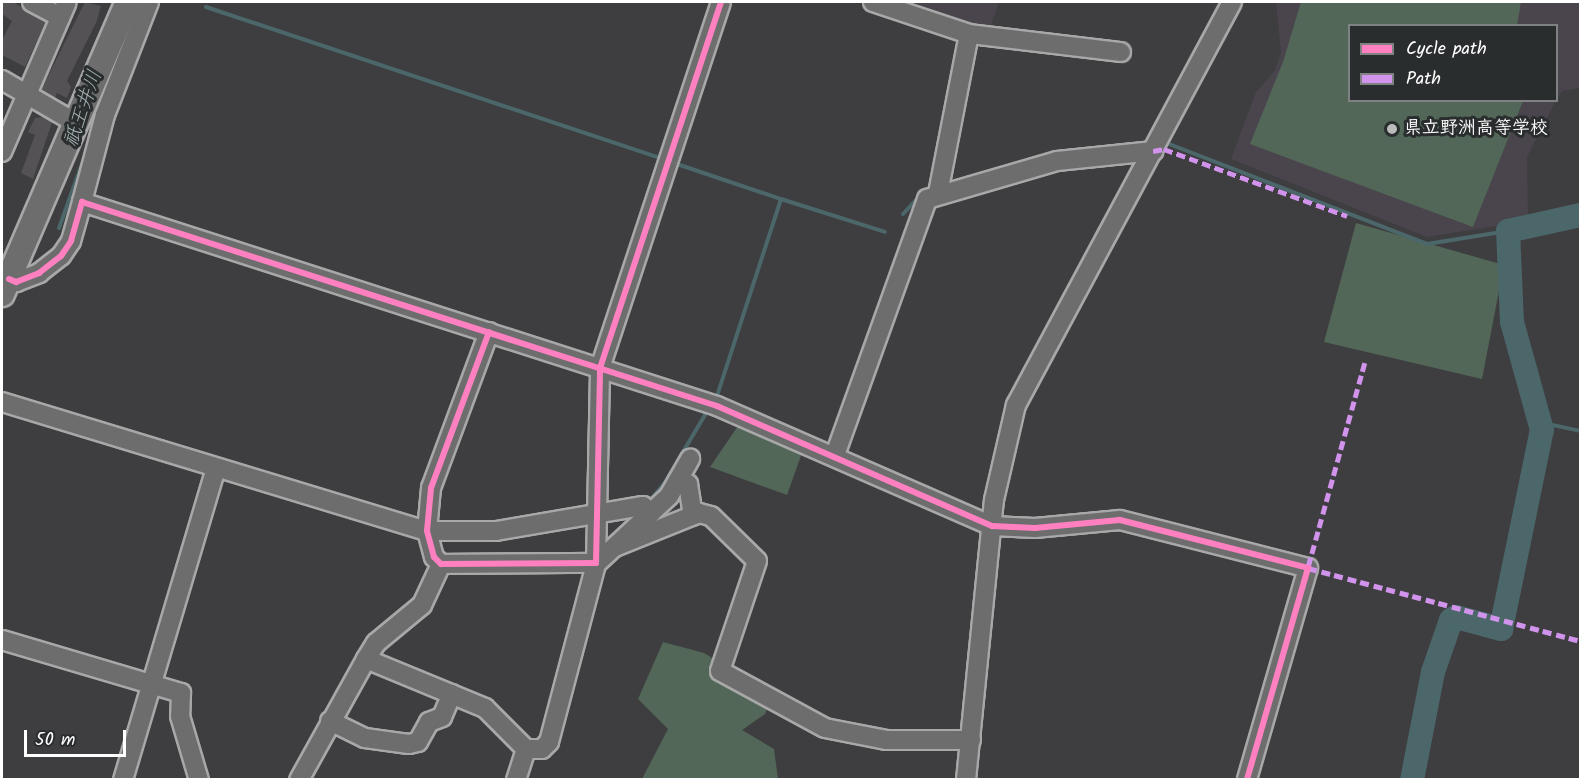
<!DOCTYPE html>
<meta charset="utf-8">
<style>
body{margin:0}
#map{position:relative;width:1582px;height:781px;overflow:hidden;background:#3e3d40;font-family:Kalam,"Klee One",sans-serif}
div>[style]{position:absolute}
.built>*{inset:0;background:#4a454c}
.green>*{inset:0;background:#526758}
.stream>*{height:4px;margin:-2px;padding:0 2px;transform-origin:2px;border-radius:2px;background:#4b676a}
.river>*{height:24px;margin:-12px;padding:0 12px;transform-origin:12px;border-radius:12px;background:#4b676a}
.building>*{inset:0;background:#555255}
.roads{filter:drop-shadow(2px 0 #a8a8a9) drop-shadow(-2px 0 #a8a8a9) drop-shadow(0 2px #a8a8a9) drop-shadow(0 -2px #a8a8a9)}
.minor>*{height:18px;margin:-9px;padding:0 9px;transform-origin:9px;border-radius:9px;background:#6d6d6e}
.major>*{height:24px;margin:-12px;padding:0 12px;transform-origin:12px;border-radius:12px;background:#6d6d6e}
.quiet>*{height:4.5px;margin-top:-2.25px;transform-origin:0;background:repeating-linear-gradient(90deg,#d193ec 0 9px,transparent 0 13.5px)}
.cycleway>*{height:6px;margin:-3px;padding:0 3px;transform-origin:3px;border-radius:3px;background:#ff80c0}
.dots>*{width:16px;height:16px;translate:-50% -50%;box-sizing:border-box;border:3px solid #2a2d2e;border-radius:50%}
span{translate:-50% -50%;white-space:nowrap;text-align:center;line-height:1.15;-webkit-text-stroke:6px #2a2d2e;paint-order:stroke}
.poi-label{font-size:18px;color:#fff;font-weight:700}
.left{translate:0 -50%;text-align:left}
.water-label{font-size:20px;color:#a6b5b6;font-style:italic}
.frame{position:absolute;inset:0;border:3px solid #fff;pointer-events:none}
.legend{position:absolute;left:1348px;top:24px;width:210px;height:78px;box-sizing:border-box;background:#2a2d2e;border:2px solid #7f8182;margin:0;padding:8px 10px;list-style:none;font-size:18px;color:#fff}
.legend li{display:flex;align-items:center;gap:12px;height:30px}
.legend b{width:30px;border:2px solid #7f8182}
.scale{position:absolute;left:24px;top:730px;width:102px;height:27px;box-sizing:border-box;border:3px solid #fff;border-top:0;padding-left:8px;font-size:18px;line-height:21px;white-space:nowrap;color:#fff;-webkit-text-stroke:4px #2a2d2e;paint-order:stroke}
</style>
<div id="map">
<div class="built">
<div style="clip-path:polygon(897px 2px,999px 2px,988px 33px)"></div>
<div style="clip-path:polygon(1276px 2px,1580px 2px,1580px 88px,1562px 91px,1556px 100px,1556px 26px,1350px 26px,1350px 100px,1556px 100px,1527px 157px,1528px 221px,1427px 237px,1231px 159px,1256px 92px,1274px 72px,1281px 53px)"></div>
</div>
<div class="green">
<div style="clip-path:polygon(1301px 2px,1521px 2px,1517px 25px,1350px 26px,1350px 100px,1523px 101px,1473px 227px,1250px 144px,1283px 62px)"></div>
<div style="clip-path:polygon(1356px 223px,1504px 265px,1482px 379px,1324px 342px)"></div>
<div style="clip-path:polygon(740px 423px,804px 447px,787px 495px,710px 467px)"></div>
<div style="clip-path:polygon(663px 642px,704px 653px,773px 695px,765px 714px,742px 730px,774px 749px,778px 779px,642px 779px,668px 729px,638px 699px)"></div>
</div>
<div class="stream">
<div style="left:206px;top:7px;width:483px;rotate:18.4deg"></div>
<div style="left:115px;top:66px;width:20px;rotate:-70deg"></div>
<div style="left:1164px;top:142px;width:282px;rotate:21.2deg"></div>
<div style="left:1427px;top:244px;width:82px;rotate:-9.1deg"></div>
<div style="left:1086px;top:150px;width:46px;rotate:-7.4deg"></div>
<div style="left:674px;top:163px;width:113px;rotate:18.6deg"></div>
<div style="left:903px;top:214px;width:23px;rotate:-47deg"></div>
<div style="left:59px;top:228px;width:74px;rotate:-70.3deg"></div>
<div style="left:716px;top:399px;width:210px;rotate:-72deg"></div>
<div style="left:781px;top:199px;width:109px;rotate:17.6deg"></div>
<div style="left:2px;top:411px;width:17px;rotate:17deg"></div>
<div style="left:31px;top:420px;width:187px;rotate:17.1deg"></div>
<div style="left:1543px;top:423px;width:38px;rotate:12deg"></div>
<div style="left:220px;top:478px;width:205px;rotate:16.4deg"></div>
<div style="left:647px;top:504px;width:26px;rotate:-50deg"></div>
<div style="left:664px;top:484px;width:86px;rotate:-59.3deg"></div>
</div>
<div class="river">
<div style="left:1412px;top:780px;width:110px;rotate:-79deg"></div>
<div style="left:1433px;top:672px;width:55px;rotate:-70.9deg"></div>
<div style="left:1451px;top:620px;width:6px;rotate:-31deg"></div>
<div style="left:1456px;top:617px;width:47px;rotate:14.9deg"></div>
<div style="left:1501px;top:629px;width:203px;rotate:-78.4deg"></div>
<div style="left:1542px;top:430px;width:112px;rotate:-105.5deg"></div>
<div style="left:1512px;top:322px;width:91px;rotate:-92.5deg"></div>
<div style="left:1508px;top:231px;width:74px;rotate:-12.5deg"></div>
</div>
<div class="building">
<div style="clip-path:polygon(2px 2px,13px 2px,46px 22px,25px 67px,2px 55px,2px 40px,12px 21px,2px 14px)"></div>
<div style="clip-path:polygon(85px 2px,101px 6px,96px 23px,67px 81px,71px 87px,67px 98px,57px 93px,55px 98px,41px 90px)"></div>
<div style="clip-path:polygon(43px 117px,52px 122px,33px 179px,21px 173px,35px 135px,28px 132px,35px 118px)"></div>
</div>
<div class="roads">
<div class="minor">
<div style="left:32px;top:2px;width:32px;rotate:28deg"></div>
<div style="left:873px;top:2px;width:101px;rotate:18.4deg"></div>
<div style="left:969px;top:34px;width:163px;rotate:101deg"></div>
<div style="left:969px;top:34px;width:153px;rotate:6.8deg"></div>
<div style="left:2px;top:80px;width:86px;rotate:30.2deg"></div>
<div style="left:2px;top:152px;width:163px;rotate:-66.6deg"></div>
<div style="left:82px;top:202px;width:90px;rotate:-75.2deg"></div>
<div style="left:105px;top:115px;width:121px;rotate:-68.7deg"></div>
<div style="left:9px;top:279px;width:8px;rotate:23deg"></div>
<div style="left:16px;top:282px;width:25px;rotate:-21deg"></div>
<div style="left:39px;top:273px;width:28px;rotate:-38deg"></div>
<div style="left:61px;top:256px;width:18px;rotate:-56deg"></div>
<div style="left:71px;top:241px;width:41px;rotate:-74.2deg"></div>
<div style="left:82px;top:202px;width:667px;rotate:17.81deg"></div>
<div style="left:717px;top:406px;width:300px;rotate:23.6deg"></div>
<div style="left:992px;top:526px;width:43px;rotate:2.7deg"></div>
<div style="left:1035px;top:528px;width:85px;rotate:-5.4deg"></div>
<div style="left:1120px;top:520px;width:194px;rotate:14.3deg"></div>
<div style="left:1308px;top:568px;width:221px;rotate:106.1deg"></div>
<div style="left:489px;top:332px;width:166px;rotate:110.4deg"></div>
<div style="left:431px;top:488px;width:43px;rotate:95.3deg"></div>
<div style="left:427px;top:531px;width:27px;rotate:75deg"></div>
<div style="left:434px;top:557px;width:10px;rotate:45deg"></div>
<div style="left:441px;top:564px;width:155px;rotate:-0.4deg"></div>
<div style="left:596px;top:563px;width:195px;rotate:-88.8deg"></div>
<div style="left:600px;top:368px;width:385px;rotate:-71.7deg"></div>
<div style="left:2px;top:402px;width:444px;rotate:16.9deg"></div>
<div style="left:427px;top:531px;width:69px"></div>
<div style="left:496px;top:531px;width:149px;rotate:-9.7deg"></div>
<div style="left:643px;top:506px;width:11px;rotate:41deg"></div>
<div style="left:835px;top:455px;width:272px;rotate:-70.2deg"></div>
<div style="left:927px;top:199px;width:135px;rotate:-16.3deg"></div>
<div style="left:1057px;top:161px;width:97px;rotate:-5.9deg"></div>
<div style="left:678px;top:480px;width:11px;rotate:22deg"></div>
<div style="left:688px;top:484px;width:32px;rotate:81deg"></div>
<div style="left:615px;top:547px;width:91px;rotate:-22deg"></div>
<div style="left:699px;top:513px;width:12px;rotate:14deg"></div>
<div style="left:711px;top:516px;width:64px;rotate:44.4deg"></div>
<div style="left:757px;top:561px;width:116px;rotate:108.6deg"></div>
<div style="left:720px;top:671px;width:119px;rotate:28.5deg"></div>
<div style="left:825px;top:728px;width:62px;rotate:11.1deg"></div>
<div style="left:886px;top:740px;width:85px"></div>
<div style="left:2px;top:640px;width:187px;rotate:16.5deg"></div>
<div style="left:181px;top:693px;width:23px;rotate:92deg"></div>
<div style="left:180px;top:716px;width:67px;rotate:73.5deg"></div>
<div style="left:366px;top:659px;width:129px;rotate:22.4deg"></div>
<div style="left:485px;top:708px;width:58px;rotate:45deg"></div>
<div style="left:330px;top:721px;width:39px;rotate:26deg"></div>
<div style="left:365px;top:738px;width:44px;rotate:7.8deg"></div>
<div style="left:409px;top:744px;width:9px;rotate:-13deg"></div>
<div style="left:418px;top:742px;width:23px;rotate:-61deg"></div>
<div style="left:429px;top:722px;width:14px;rotate:-21deg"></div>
<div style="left:442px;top:717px;width:25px;rotate:-67deg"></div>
<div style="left:123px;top:780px;width:325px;rotate:-73.4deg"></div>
<div style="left:299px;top:780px;width:138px;rotate:-61deg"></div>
<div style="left:366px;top:659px;width:19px;rotate:-58deg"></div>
<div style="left:376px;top:643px;width:60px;rotate:-39.6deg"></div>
<div style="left:422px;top:605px;width:45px;rotate:-65.1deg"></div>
<div style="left:516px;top:780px;width:33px;rotate:-72deg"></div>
<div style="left:526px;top:749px;width:16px"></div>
<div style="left:542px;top:749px;width:10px;rotate:-45deg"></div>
<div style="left:549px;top:742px;width:184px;rotate:-75.2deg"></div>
<div style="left:596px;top:564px;width:100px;rotate:-43deg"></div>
<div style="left:669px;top:496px;width:43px;rotate:-60.4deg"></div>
<div style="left:966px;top:780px;width:281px;rotate:-84.3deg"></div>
<div style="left:994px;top:500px;width:98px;rotate:-77deg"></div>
<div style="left:1016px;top:405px;width:457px;rotate:-61.8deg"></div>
</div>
<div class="major">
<div style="left:2px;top:294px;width:318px;rotate:-66.7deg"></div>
</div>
</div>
<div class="quiet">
<div style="left:1153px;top:151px;width:11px;rotate:-10deg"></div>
<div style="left:1164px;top:149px;width:195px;rotate:20.1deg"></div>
<div style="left:1365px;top:363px;width:213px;rotate:105.5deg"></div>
<div style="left:1308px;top:568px;width:282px;rotate:15deg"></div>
</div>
<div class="cycleway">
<div style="left:9px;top:279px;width:8px;rotate:23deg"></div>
<div style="left:16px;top:282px;width:25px;rotate:-21deg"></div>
<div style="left:39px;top:273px;width:28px;rotate:-38deg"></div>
<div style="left:61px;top:256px;width:18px;rotate:-56deg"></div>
<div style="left:71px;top:241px;width:41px;rotate:-74.2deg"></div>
<div style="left:82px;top:202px;width:667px;rotate:17.81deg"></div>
<div style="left:717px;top:406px;width:300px;rotate:23.6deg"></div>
<div style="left:992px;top:526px;width:43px;rotate:2.7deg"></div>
<div style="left:1035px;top:528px;width:85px;rotate:-5.4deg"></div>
<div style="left:1120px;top:520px;width:194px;rotate:14.3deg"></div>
<div style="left:1308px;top:568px;width:221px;rotate:106.1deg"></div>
<div style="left:489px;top:332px;width:166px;rotate:110.4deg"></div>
<div style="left:431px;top:488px;width:43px;rotate:95.3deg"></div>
<div style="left:427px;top:531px;width:27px;rotate:75deg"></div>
<div style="left:434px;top:557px;width:10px;rotate:45deg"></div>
<div style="left:441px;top:564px;width:155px;rotate:-0.4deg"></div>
<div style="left:596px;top:563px;width:195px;rotate:-88.8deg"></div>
<div style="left:600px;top:368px;width:385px;rotate:-71.7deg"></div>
</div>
<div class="dots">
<div style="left:1392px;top:129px;background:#bbbbbc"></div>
</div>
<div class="poi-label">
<span class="left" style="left:1404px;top:129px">県立野洲高等学校</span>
</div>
<div class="water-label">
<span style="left:84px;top:109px;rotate:-71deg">祇王井川</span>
</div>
<div class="frame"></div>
<ul class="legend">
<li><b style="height:8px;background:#ff80c0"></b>Cycle path</li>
<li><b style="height:8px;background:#d193ec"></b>Path</li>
</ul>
<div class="scale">50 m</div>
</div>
